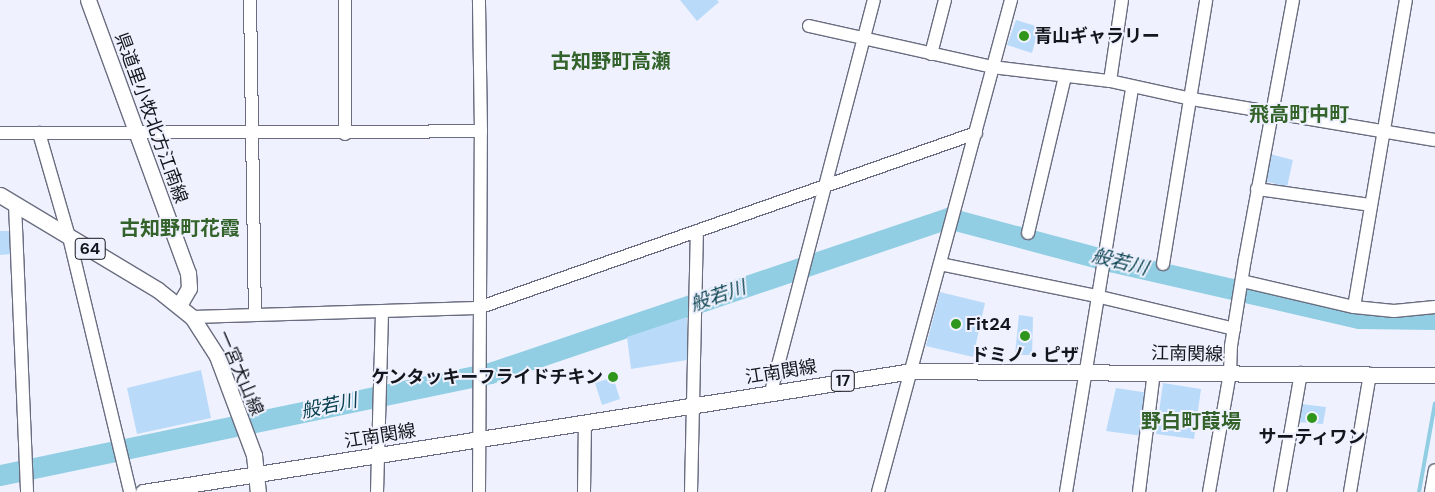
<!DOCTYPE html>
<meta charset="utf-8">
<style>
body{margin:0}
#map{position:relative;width:1435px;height:492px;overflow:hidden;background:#eff2fe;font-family:"DM Sans","Noto Sans JP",sans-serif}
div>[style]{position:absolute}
.stream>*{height:4px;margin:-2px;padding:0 2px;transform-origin:2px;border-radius:2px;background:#91cee3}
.river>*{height:21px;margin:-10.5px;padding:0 10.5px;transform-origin:10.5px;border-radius:10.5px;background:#91cee3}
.building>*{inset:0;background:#badaf9}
.roads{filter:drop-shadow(1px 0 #696d7f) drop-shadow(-1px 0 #696d7f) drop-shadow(0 1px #696d7f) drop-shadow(0 -1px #696d7f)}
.minor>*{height:12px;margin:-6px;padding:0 6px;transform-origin:6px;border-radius:6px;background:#fff}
.major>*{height:15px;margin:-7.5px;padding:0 7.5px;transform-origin:7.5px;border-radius:7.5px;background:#fff}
.dots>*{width:14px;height:14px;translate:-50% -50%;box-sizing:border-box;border:2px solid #eff2fe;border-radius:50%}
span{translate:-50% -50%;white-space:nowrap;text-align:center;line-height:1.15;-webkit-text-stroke:4px #eff2fe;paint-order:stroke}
.shield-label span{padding:1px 4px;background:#eff2fe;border:1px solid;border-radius:4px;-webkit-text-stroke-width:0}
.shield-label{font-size:16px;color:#14161d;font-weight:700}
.poi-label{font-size:18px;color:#14161d;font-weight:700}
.left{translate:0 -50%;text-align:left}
.right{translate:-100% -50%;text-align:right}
.street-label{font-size:18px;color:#14161d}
.water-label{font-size:19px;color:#0c4352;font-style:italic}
.quarter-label{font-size:20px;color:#33632b;font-weight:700}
</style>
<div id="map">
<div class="stream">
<div style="left:1419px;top:492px;width:90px;rotate:-79.8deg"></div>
</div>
<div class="river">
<div style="left:0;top:475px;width:501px;rotate:-11.76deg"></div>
<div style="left:490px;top:373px;width:484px;rotate:-18.7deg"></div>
<div style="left:948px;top:218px;width:168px;rotate:14.9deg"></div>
<div style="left:1110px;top:261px;width:255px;rotate:12.9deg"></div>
<div style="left:1359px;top:318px;width:76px;rotate:0.8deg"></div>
</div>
<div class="building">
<div style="clip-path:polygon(680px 0,717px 0,719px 2px,697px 21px)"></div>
<div style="clip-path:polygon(1016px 20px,1039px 27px,1032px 53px,1007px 45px)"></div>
<div style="clip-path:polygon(1270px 154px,1293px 160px,1287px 187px,1264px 181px)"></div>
<div style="clip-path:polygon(0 231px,10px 231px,12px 254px,0 255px)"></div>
<div style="clip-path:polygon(940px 292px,985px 303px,973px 357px,926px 346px)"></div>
<div style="clip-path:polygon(1019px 315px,1033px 317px,1032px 355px,1015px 355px)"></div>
<div style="clip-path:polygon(687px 317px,687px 360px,631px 369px,627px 337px)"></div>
<div style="clip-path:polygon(201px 370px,211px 418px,137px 434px,127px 388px)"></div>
<div style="clip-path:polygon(613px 377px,620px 399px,602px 405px,595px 383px)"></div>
<div style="clip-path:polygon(1163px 383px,1201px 389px,1194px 439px,1156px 434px)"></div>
<div style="clip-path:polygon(1116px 388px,1149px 393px,1143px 436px,1106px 431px)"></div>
<div style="clip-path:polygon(1301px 404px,1326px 407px,1323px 424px,1298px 422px)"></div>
</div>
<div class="roads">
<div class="minor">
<div style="left:250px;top:0;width:315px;rotate:89.1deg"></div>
<div style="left:809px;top:26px;width:188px;rotate:12.6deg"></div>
<div style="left:992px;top:67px;width:119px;rotate:6.8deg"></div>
<div style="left:1110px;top:81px;width:84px;rotate:12.4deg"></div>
<div style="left:1192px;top:99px;width:246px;rotate:9.6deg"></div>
<div style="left:931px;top:54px;width:56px;rotate:-75.5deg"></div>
<div style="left:1110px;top:81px;width:82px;rotate:-81.6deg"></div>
<div style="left:0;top:133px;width:481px;rotate:-0.2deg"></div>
<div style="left:39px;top:133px;width:108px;rotate:73.9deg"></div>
<div style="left:69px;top:237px;width:262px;rotate:76.5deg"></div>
<div style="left:345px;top:134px;width:134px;rotate:-90deg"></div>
<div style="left:1257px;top:189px;width:115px;rotate:8deg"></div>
<div style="left:15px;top:204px;width:288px;rotate:87.6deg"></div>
<div style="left:1028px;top:233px;width:161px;rotate:-76.7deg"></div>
<div style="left:940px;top:264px;width:159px;rotate:11.6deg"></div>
<div style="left:1096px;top:296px;width:142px;rotate:13.4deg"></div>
<div style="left:1163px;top:264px;width:267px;rotate:-80.7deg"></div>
<div style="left:1242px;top:281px;width:115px;rotate:13.1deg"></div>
<div style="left:1354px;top:307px;width:40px;rotate:5.7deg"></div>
<div style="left:1394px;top:311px;width:41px;rotate:-5.6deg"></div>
<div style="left:1354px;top:307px;width:311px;rotate:-80.4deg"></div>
<div style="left:192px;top:317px;width:286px;rotate:-1.8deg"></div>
<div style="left:478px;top:308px;width:528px;rotate:-19.36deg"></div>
<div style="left:771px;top:392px;width:405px;rotate:-75.3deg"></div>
<div style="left:377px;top:492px;width:181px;rotate:-88.4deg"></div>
<div style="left:479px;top:492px;width:361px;rotate:-89.7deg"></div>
<div style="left:481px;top:131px;width:131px;rotate:-90.9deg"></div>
<div style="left:584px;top:492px;width:70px;rotate:-89.2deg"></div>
<div style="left:691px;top:492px;width:261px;rotate:-88.7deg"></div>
<div style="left:878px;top:492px;width:510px;rotate:-74.87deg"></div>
<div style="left:1066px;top:492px;width:409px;rotate:-80.7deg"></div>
<div style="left:1139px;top:492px;width:121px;rotate:-82.9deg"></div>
<div style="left:1209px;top:492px;width:121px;rotate:-80deg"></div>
<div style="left:1230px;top:373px;width:27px;rotate:-88deg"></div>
<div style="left:1231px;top:346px;width:88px;rotate:-80.9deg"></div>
<div style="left:1245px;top:259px;width:263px;rotate:-79.5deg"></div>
<div style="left:1280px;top:492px;width:121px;rotate:-80deg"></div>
<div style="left:1350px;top:492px;width:120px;rotate:-80.4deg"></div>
<div style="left:1431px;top:492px;width:22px;rotate:-80deg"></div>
</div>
<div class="major">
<div style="left:88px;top:0;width:291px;rotate:69.9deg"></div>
<div style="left:188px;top:273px;width:15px;rotate:86deg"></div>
<div style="left:189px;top:288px;width:20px;rotate:120deg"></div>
<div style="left:0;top:195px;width:184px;rotate:31deg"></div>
<div style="left:158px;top:290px;width:43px;rotate:38.5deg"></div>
<div style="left:192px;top:317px;width:46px;rotate:57.3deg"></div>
<div style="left:217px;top:356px;width:106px;rotate:69.5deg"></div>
<div style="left:254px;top:455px;width:37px;rotate:84deg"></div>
<div style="left:143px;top:492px;width:778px;rotate:-8.94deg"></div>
<div style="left:912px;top:371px;width:523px;rotate:0.44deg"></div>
</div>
</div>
<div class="dots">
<div style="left:1024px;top:36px;background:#30961b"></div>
<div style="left:956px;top:324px;background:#30961b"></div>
<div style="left:1025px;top:336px;background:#30961b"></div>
<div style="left:613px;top:377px;background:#30961b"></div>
<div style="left:1312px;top:418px;background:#30961b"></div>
</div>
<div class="shield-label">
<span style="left:90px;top:249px">64</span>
<span style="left:843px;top:381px">17</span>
</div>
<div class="poi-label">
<span class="left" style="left:1034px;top:36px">青山ギャラリー</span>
<span class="left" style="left:966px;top:324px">Fit24</span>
<span style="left:1025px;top:355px">ドミノ・ピザ</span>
<span class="right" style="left:603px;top:377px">ケンタッキーフライドチキン</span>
<span style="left:1312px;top:437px">サーティワン</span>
</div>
<div class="street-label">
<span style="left:151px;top:118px;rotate:70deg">県道里小牧北方江南線</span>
<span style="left:1187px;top:354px;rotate:1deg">江南関線</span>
<span style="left:781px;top:372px;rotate:-9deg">江南関線</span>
<span style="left:240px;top:373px;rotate:67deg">一宮犬山線</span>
<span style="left:380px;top:436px;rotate:-9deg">江南関線</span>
</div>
<div class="water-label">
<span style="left:1120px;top:262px;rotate:14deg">般若川</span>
<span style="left:718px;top:296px;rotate:-19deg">般若川</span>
<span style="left:329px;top:406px;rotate:-12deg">般若川</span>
</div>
<div class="quarter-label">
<span style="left:611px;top:61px">古知野町高瀬</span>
<span style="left:1299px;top:114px">飛高町中町</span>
<span style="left:180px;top:228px">古知野町花霞</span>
<span style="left:1191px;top:421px">野白町葭場</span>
</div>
</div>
